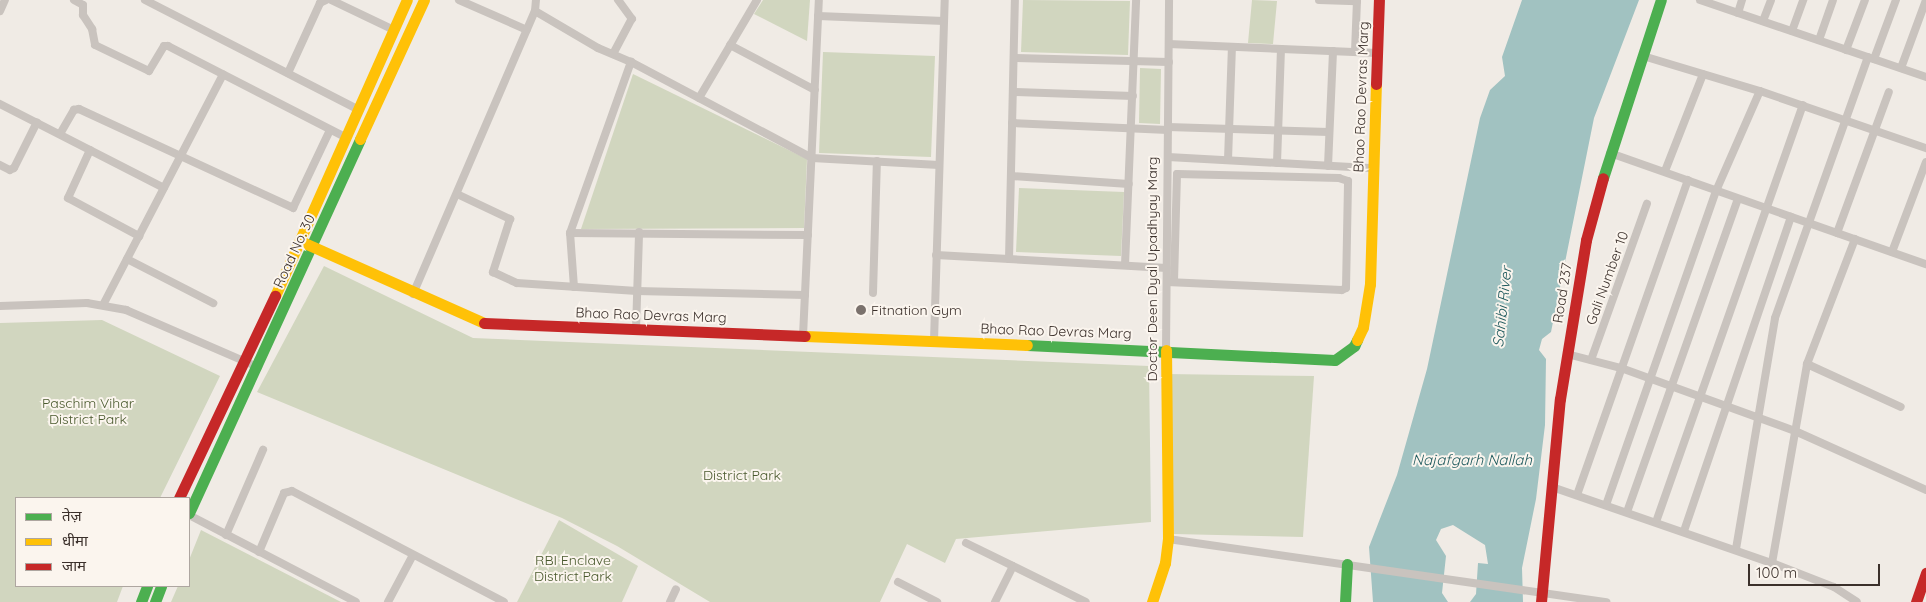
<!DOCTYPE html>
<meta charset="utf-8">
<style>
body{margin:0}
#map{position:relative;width:1926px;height:602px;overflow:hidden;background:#f0ebe5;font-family:Quicksand,"Noto Sans Devanagari",sans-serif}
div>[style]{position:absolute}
.green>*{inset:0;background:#d1d6bf}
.water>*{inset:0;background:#a1c2c1}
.street>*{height:8px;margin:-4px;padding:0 4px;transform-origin:4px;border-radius:4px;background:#c9c3be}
.fast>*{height:11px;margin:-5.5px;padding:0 5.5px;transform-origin:5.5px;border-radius:5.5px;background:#4caf50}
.slow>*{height:11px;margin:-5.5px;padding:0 5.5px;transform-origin:5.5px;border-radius:5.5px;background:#ffc107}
.jam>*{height:11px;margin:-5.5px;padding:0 5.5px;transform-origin:5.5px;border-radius:5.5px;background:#c62828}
.dots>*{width:14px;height:14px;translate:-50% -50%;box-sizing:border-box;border:2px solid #fbf5ee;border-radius:50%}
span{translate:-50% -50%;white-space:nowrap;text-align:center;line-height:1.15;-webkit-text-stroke:4px #fbf5ee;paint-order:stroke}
.street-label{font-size:14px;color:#3b302b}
.poi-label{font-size:14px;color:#3b302b}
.left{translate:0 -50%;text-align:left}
.park-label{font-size:14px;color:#4a5a2e}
.water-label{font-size:15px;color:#1f5a5e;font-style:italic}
.legend{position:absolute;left:15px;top:497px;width:175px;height:90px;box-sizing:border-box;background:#fbf5ee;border:1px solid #aea6a0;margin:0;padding:6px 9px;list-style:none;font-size:15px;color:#3b302b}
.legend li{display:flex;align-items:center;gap:10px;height:25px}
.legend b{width:25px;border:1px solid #aea6a0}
.scale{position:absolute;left:1748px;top:564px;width:132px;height:22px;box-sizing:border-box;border:2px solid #3b302b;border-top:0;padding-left:6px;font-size:15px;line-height:18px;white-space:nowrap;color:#3b302b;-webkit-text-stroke:4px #fbf5ee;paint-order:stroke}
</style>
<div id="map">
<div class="green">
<div style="clip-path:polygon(763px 0,810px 0,807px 41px,754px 14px)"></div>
<div style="clip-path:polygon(1023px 0,1130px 1px,1128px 55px,1021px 52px)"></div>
<div style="clip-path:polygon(1252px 0,1277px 1px,1273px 44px,1248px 43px)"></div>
<div style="clip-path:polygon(823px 52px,935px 56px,931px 157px,819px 153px)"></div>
<div style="clip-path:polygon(1140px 68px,1161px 69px,1160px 124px,1139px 123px)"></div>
<div style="clip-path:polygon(633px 74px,807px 159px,804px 228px,581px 229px)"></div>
<div style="clip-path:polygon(1019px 188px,1124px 192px,1121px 256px,1016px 252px)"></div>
<div style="clip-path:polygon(324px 266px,473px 338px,1149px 366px,1151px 522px,956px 539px,945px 563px,907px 544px,880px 602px,710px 602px,617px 546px,562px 518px,257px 392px)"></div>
<div style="clip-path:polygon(102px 320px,220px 376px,160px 498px,16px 498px,16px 586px,123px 586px,117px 602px,0 602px,0 323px)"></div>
<div style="clip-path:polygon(1166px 374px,1314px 376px,1303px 537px,1174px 534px)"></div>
<div style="clip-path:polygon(559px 520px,638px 566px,622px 602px,517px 602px)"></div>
<div style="clip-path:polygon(201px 530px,341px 602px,171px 602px,178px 586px,189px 586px,189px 560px)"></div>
</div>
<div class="water">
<div style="clip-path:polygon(1522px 0,1639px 0,1594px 118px,1551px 332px,1542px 339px,1539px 350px,1546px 359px,1545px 425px,1536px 499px,1522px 568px,1523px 602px,1470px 602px,1476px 594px,1478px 563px,1488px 564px,1485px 545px,1453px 525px,1441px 529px,1436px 540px,1446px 556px,1442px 593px,1448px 602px,1373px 602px,1369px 547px,1397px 475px,1427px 369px,1480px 118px,1490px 90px,1505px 76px,1502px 57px)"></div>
</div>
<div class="street">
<div style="left:74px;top:0;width:10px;rotate:29deg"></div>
<div style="left:83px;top:5px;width:10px;rotate:90deg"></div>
<div style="left:83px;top:15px;width:17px;rotate:57deg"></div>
<div style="left:92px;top:29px;width:16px;rotate:79deg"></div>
<div style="left:95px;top:45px;width:60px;rotate:25.7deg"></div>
<div style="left:149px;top:71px;width:29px;rotate:-59deg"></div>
<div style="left:164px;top:46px;width:4px"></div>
<div style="left:168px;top:46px;width:201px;rotate:27.2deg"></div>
<div style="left:145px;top:0;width:241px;rotate:27.2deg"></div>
<div style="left:331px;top:0;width:70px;rotate:25.5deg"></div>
<div style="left:459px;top:0;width:74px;rotate:23.8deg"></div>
<div style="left:1319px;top:0;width:38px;rotate:2deg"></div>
<div style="left:1700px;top:0;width:239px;rotate:18.8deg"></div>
<div style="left:0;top:11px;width:12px;rotate:-66deg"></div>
<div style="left:535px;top:11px;width:73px;rotate:30.4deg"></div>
<div style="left:598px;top:48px;width:36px;rotate:23deg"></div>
<div style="left:631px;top:62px;width:205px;rotate:27.9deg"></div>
<div style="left:812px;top:158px;width:127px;rotate:3.2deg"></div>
<div style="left:1738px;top:13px;width:14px;rotate:-73deg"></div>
<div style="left:818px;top:16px;width:126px;rotate:2.3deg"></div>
<div style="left:1763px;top:21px;width:22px;rotate:-69deg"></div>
<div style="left:1792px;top:31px;width:33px;rotate:-70deg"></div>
<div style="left:1819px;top:40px;width:42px;rotate:-70.7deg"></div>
<div style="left:1169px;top:44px;width:208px;rotate:2.5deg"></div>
<div style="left:730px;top:45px;width:96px;rotate:27.9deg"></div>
<div style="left:1846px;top:50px;width:53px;rotate:-69.2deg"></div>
<div style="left:1355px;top:52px;width:52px;rotate:-87.8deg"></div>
<div style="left:613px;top:54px;width:40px;rotate:-62deg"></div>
<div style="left:632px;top:19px;width:24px;rotate:-126deg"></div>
<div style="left:1643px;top:56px;width:122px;rotate:16.7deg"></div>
<div style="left:1760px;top:91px;width:176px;rotate:19deg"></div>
<div style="left:1014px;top:58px;width:155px;rotate:1.5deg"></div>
<div style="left:1874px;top:59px;width:63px;rotate:-69.6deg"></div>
<div style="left:1901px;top:68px;width:72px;rotate:-69.8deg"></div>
<div style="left:288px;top:73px;width:77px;rotate:-65.4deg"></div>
<div style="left:320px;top:3px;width:7px;rotate:-27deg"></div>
<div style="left:1013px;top:92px;width:120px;rotate:1.9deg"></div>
<div style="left:699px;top:98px;width:114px;rotate:-59.4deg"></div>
<div style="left:0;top:104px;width:184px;rotate:27.1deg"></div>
<div style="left:1012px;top:123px;width:156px;rotate:2.6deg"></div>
<div style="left:1168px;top:127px;width:161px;rotate:1.8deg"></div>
<div style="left:60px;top:134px;width:28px;rotate:-60deg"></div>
<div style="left:74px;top:110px;width:5px;rotate:-11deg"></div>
<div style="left:79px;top:109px;width:236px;rotate:24.8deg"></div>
<div style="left:293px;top:208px;width:86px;rotate:-64.6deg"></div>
<div style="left:90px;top:150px;width:53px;rotate:114.6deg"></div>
<div style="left:68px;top:198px;width:81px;rotate:28.2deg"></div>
<div style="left:1610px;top:153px;width:335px;rotate:19.4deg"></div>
<div style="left:1168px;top:157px;width:206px;rotate:3.1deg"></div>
<div style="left:1228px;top:160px;width:113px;rotate:-88deg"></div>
<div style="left:1277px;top:163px;width:114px;rotate:-88deg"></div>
<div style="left:0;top:165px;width:11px;rotate:27deg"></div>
<div style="left:10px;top:170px;width:4px;rotate:-27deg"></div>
<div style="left:14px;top:168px;width:51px;rotate:-63.4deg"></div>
<div style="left:1328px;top:166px;width:115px;rotate:-87.5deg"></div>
<div style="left:1665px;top:171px;width:104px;rotate:-68.6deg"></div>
<div style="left:1011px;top:176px;width:118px;rotate:3.9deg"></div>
<div style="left:457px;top:194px;width:59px;rotate:25.3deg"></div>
<div style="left:510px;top:219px;width:56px;rotate:107.8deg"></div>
<div style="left:493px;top:272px;width:26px;rotate:25deg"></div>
<div style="left:517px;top:283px;width:120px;rotate:3.8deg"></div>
<div style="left:637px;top:291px;width:168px;rotate:1.4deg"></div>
<div style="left:570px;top:233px;width:238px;rotate:0.5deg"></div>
<div style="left:1837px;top:233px;width:150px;rotate:-69.8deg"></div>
<div style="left:1892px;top:252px;width:96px;rotate:-69.3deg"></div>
<div style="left:936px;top:255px;width:231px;rotate:3.2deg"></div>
<div style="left:127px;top:259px;width:97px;rotate:27.1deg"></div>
<div style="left:1009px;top:259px;width:259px;rotate:-88.7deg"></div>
<div style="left:1125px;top:265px;width:265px;rotate:-87.6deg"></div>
<div style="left:1167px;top:282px;width:175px;rotate:2.6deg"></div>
<div style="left:1342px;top:290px;width:4px;rotate:-27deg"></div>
<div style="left:1346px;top:288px;width:107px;rotate:-88.9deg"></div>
<div style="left:1348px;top:181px;width:9px;rotate:-162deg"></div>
<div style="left:1339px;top:178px;width:162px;rotate:-178.6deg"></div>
<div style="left:1177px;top:174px;width:108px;rotate:91.6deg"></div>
<div style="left:574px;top:287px;width:54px;rotate:-94.2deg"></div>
<div style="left:570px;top:233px;width:182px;rotate:-70.4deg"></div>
<div style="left:873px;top:293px;width:132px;rotate:-88.3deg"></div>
<div style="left:413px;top:294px;width:308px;rotate:-66.7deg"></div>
<div style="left:535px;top:11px;width:11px;rotate:-85deg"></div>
<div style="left:103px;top:305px;width:260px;rotate:-62.5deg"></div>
<div style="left:0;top:306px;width:87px;rotate:-2deg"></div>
<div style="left:87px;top:303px;width:40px;rotate:10deg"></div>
<div style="left:126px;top:310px;width:144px;rotate:23.4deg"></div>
<div style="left:636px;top:330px;width:98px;rotate:-88.2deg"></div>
<div style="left:803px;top:336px;width:336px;rotate:-87.3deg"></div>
<div style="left:934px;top:341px;width:341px;rotate:-88.2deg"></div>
<div style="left:1166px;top:350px;width:350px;rotate:-89.5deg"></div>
<div style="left:1567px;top:354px;width:56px;rotate:14.5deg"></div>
<div style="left:1621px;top:368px;width:185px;rotate:19.9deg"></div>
<div style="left:1795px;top:431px;width:144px;rotate:24.2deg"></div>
<div style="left:1591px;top:360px;width:166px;rotate:-70.3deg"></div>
<div style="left:1807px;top:364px;width:134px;rotate:-69deg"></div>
<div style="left:1552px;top:487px;width:233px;rotate:19.1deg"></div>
<div style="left:1772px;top:563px;width:66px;rotate:21.2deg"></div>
<div style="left:1834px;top:587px;width:27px;rotate:33deg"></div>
<div style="left:1577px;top:495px;width:334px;rotate:-70.6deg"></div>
<div style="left:1606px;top:505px;width:333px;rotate:-70.7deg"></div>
<div style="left:1716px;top:191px;width:109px;rotate:-66.3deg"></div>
<div style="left:1627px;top:512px;width:332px;rotate:-70.5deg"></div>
<div style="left:189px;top:515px;width:188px;rotate:27.5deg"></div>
<div style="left:1656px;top:522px;width:442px;rotate:-70.6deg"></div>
<div style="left:1684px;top:531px;width:332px;rotate:-71.2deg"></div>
<div style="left:226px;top:535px;width:93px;rotate:-66.5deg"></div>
<div style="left:1168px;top:539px;width:443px;rotate:8.2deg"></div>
<div style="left:966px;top:543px;width:52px;rotate:26.1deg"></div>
<div style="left:1736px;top:549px;width:234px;rotate:-80.4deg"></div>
<div style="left:1775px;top:318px;width:277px;rotate:-70.4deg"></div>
<div style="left:259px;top:552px;width:64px;rotate:-67deg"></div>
<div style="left:284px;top:493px;width:8px;rotate:-14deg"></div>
<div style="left:292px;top:491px;width:239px;rotate:27.6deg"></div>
<div style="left:1772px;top:563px;width:202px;rotate:-80deg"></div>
<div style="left:1807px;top:364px;width:103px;rotate:24.6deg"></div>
<div style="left:898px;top:582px;width:44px;rotate:27.1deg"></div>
<div style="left:388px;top:602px;width:53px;rotate:-62deg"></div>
<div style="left:670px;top:602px;width:14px;rotate:-65deg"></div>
<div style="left:995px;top:602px;width:40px;rotate:-63.4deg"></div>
<div style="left:1013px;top:566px;width:81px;rotate:26.3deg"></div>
</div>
<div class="fast">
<div style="left:1603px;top:178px;width:187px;rotate:-72deg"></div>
<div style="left:1027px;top:345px;width:308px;rotate:2.8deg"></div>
<div style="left:1335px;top:360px;width:24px;rotate:-36deg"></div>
<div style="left:1354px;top:346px;width:7px;rotate:-63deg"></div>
<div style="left:189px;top:513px;width:411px;rotate:-65.4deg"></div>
<div style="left:141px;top:602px;width:17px;rotate:-69deg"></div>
<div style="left:155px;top:602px;width:17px;rotate:-69deg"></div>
<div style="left:1345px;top:602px;width:38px;rotate:-87deg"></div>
</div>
<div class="slow">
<div style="left:360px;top:139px;width:153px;rotate:-65.3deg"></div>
<div style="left:300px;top:241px;width:201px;rotate:24deg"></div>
<div style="left:275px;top:296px;width:324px;rotate:-66deg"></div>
<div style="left:805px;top:336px;width:222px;rotate:2.3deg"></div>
<div style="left:1357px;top:340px;width:14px;rotate:-65deg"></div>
<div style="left:1363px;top:327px;width:44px;rotate:-80.8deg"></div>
<div style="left:1370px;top:284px;width:200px;rotate:-88.3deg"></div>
<div style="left:1152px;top:602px;width:41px;rotate:-71.6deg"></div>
<div style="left:1165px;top:563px;width:24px;rotate:-83deg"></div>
<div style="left:1168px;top:539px;width:189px;rotate:-90.6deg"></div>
</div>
<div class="jam">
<div style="left:1376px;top:84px;width:84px;rotate:-88deg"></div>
<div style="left:484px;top:323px;width:321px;rotate:2.3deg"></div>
<div style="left:179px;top:498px;width:224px;rotate:-64.6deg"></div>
<div style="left:1541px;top:602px;width:204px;rotate:-84.7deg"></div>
<div style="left:1560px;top:399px;width:161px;rotate:-80.7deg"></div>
<div style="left:1586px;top:240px;width:64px;rotate:-74.7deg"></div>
<div style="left:1916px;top:602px;width:31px;rotate:-71deg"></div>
</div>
<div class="dots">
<div style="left:861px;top:310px;background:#7a716c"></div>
</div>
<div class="street-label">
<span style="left:1361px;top:97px;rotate:-88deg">Bhao Rao Devras Marg</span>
<span style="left:294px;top:251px;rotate:-65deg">Road No. 30</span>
<span style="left:1152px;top:269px;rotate:-90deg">Doctor Deen Dyal Upadhyay Marg</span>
<span style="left:1607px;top:278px;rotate:-70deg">Gali Number 10</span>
<span style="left:1562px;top:293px;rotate:-81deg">Road 237</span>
<span style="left:651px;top:315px;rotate:2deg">Bhao Rao Devras Marg</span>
<span style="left:1056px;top:331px;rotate:2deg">Bhao Rao Devras Marg</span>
</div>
<div class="poi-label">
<span class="left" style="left:871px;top:310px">Fitnation Gym</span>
</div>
<div class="park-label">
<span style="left:88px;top:411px">Paschim Vihar<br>District Park</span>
<span style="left:742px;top:475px">District Park</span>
<span style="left:573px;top:568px">RBI Enclave<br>District Park</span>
</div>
<div class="water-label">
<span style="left:1502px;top:307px;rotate:-84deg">Sahibi River</span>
<span style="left:1472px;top:460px">Najafgarh Nallah</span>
</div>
<ul class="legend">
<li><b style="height:6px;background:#4caf50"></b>तेज़</li>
<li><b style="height:6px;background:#ffc107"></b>धीमा</li>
<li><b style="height:6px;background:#c62828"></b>जाम</li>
</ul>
<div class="scale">100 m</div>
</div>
